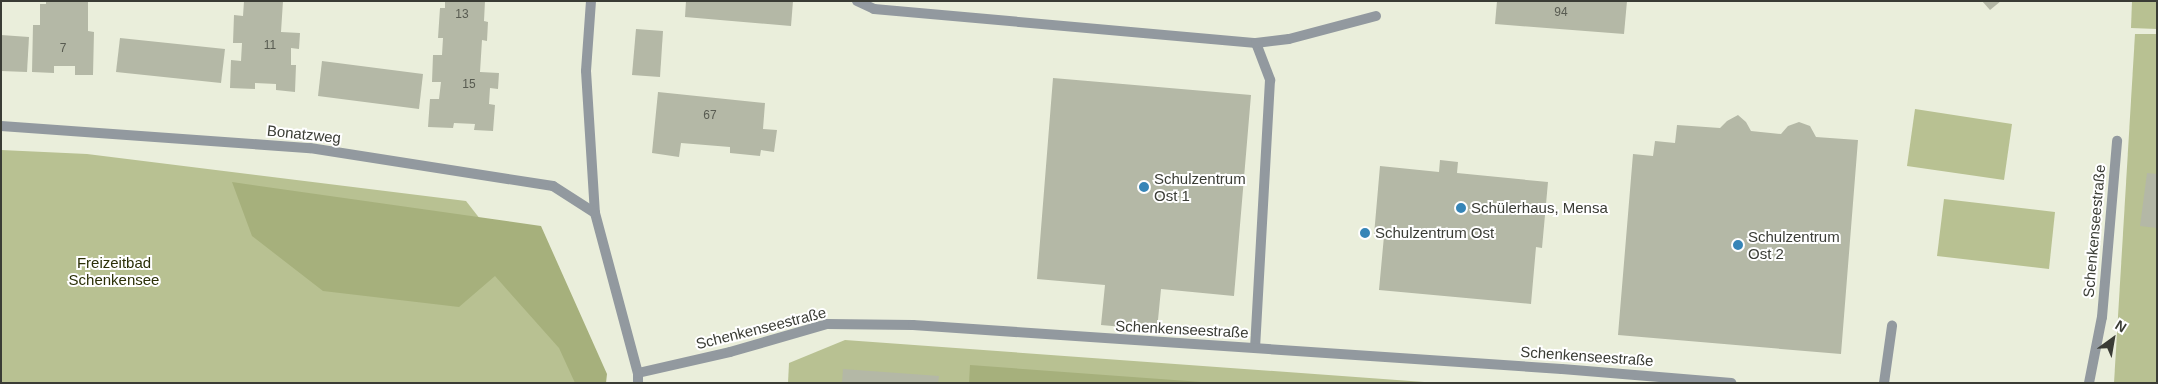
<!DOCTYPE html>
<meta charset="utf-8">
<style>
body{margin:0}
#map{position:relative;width:2158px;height:384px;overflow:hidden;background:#eaeedb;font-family:Arial,sans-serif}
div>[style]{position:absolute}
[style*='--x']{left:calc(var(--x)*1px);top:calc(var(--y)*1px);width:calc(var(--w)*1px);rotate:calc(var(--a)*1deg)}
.green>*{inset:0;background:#b8c192}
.forest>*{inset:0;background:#a6b07c}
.building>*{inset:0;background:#b4b8a6}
.service>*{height:10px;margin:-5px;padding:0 5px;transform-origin:5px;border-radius:5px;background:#92999f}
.minor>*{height:10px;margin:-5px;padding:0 5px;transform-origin:5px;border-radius:5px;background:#92999f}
.dots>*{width:14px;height:14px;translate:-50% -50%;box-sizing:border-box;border:2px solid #fff;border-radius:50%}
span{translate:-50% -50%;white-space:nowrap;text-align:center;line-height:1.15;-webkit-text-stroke:4px #fff;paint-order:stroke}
.number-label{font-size:12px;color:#585b51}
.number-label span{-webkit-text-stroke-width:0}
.street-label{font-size:15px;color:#3a3c35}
.poi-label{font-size:15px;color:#3a3c35}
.left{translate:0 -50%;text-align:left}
.park-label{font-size:15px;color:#2b3007}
.frame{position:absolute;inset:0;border:2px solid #3a3c35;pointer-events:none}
.north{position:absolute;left:2088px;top:314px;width:50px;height:50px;-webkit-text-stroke:4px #fff;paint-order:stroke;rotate:32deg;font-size:14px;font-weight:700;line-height:20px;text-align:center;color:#3a3c35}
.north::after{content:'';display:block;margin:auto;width:18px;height:22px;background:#3a3c35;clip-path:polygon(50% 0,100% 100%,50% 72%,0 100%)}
</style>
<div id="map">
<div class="green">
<div style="clip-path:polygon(2132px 1px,2157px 1px,2157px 29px,2131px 28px)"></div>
<div style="clip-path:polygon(2135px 34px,2157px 34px,2157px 383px,2114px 383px)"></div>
<div style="clip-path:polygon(1915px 109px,2012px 124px,2004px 180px,1907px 166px)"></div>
<div style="clip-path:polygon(1px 150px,87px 154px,466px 201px,570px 334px,578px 383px,1px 383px)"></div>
<div style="clip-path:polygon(1944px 199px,2055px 212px,2049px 269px,1937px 256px)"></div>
<div style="clip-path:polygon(845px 340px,1438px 383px,788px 383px,789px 363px)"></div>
</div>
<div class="forest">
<div style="clip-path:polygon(232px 182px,541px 226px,607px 374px,606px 383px,575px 383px,559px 348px,495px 276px,459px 307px,323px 291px,252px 236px)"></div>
<div style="clip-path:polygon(970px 365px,1215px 383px,969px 383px)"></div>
</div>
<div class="building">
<div style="clip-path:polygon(46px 1px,88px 1px,88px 31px,94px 32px,93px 75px,75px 75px,75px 66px,54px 66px,54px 73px,32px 72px,33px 25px,40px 25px,40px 4px,46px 4px)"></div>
<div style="clip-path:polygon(244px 1px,283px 1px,281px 32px,300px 33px,299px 49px,291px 48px,291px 65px,296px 65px,295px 92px,276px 90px,276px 84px,255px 83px,255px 89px,230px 88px,231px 60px,241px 61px,242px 43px,233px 43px,234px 15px,243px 16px)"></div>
<div style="clip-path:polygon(445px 1px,485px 1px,484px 21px,488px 22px,487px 41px,482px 40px,480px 72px,499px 73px,498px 89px,490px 88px,489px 104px,495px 105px,493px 131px,474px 130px,475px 124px,454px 123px,453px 128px,428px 127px,430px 99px,439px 99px,441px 82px,432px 82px,433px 55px,442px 55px,443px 38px,438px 38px,440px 8px,445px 8px)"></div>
<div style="clip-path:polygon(686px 1px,793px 1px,791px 26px,685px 17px)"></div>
<div style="clip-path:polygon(1497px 1px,1627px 1px,1624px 34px,1495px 24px)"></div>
<div style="clip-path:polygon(1982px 1px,2001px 1px,1990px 10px)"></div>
<div style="clip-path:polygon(636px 29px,663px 31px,660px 77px,632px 75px)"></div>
<div style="clip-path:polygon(1px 35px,29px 37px,27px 72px,1px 71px)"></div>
<div style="clip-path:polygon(120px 38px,225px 49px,221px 83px,116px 72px)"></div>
<div style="clip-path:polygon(322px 61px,423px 74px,419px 109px,318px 96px)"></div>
<div style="clip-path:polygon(1053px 78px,1251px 95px,1234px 296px,1161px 289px,1157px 330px,1101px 325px,1105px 285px,1037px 279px)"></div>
<div style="clip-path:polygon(658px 92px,765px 103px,763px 129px,777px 130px,774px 152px,761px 150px,760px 156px,730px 153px,730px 147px,681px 143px,679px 157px,652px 153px)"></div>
<div style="clip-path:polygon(1738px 115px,1746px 122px,1751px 131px,1781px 134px,1788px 126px,1799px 122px,1810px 126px,1816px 137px,1858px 140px,1841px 354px,1618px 335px,1633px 154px,1653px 156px,1655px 141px,1675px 143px,1677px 125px,1720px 128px,1727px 121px)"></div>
<div style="clip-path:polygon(1440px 160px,1458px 162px,1457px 173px,1548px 182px,1542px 248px,1536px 247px,1531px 304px,1379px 290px,1384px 236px,1374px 235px,1380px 166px,1439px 172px)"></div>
<div style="clip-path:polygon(2147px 173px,2157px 174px,2157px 228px,2140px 226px)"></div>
<div style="clip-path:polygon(843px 369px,939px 376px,938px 383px,842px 383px)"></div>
</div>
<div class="service">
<div style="--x:857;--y:1;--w:19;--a:25"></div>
<div style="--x:874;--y:9;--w:384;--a:5.1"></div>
<div style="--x:1256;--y:43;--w:40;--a:69"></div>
<div style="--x:1270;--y:80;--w:268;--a:93.2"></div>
<div style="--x:1256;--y:43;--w:33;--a:-7"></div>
<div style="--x:1289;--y:39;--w:90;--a:-14.8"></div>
<div style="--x:1884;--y:383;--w:58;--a:-82"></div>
<div style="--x:2089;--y:383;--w:67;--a:-78.9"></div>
<div style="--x:2102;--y:317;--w:177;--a:-85.1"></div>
</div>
<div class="minor">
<div style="--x:591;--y:1;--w:70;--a:94.1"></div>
<div style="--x:586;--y:71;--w:142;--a:86.4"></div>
<div style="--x:595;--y:213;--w:166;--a:75"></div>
<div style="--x:638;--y:373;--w:10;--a:90"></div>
<div style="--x:1;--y:126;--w:310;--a:4.1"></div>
<div style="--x:310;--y:148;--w:246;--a:8.9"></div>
<div style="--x:553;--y:186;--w:50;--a:32.7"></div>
<div style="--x:638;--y:373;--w:94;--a:-12.9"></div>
<div style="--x:730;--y:352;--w:101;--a:-16.1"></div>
<div style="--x:827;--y:324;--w:86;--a:0.7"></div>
<div style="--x:913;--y:325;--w:650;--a:3.88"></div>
<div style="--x:1562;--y:369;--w:170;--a:4.7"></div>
</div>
<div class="dots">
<div style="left:1144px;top:187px;background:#3685b7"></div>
<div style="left:1461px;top:208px;background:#3685b7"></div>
<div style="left:1365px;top:233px;background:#3685b7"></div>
<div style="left:1738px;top:245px;background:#3685b7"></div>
</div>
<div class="number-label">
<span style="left:1561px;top:13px">94</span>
<span style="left:462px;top:15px">13</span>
<span style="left:270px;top:46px">11</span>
<span style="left:63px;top:49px">7</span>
<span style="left:469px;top:85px">15</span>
<span style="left:710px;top:116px">67</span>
</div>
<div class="street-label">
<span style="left:304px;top:134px;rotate:6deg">Bonatzweg</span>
<span style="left:2094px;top:231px;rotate:-85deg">Schenkenseestraße</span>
<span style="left:761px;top:328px;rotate:-14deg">Schenkenseestraße</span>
<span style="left:1182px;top:329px;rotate:3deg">Schenkenseestraße</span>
<span style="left:1587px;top:356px;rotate:4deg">Schenkenseestraße</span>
</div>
<div class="poi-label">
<span class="left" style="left:1154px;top:187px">Schulzentrum<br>Ost 1</span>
<span class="left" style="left:1471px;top:208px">Schülerhaus, Mensa</span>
<span class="left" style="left:1375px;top:233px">Schulzentrum Ost</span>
<span class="left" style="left:1748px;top:245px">Schulzentrum<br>Ost 2</span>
</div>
<div class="park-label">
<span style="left:114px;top:271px">Freizeitbad<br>Schenkensee</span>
</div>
<div class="frame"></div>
<div class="north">N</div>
</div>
